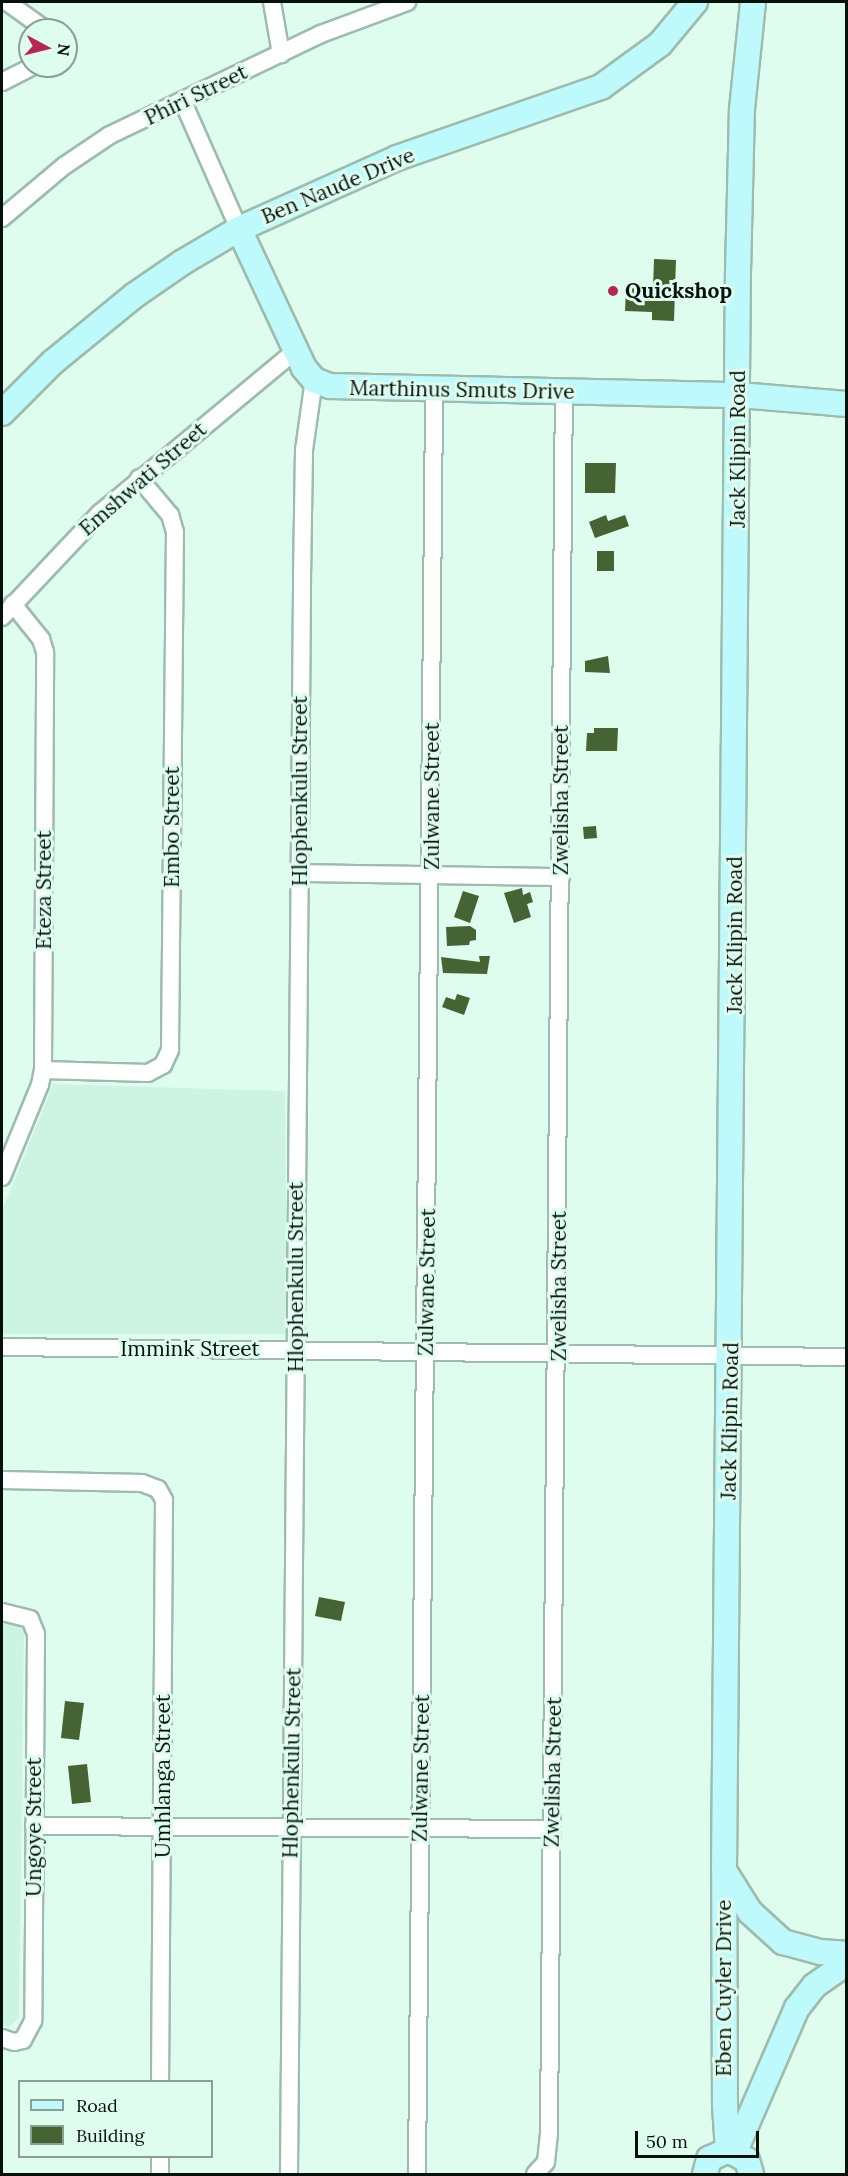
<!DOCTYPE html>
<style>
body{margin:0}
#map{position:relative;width:848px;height:2176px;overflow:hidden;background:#dffdef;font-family:Lora,serif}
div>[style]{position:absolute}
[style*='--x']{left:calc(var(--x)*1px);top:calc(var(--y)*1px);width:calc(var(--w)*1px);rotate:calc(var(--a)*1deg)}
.built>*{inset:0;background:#cdf3e2}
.building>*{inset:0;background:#456333}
.roads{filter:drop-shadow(2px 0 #9ebbae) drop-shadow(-2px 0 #9ebbae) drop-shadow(0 2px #9ebbae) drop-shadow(0 -2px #9ebbae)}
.street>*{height:16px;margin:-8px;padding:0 8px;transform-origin:8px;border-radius:8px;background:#fff}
.secondary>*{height:24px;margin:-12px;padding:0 12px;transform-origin:12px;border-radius:12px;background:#bef9fb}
.dots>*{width:16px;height:16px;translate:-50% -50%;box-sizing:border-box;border:3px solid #dffdef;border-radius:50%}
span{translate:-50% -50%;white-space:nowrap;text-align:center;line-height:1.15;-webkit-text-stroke:6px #dffdef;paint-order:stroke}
.street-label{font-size:21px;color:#07110c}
.poi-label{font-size:21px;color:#07110c;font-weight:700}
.left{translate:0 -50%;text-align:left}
.frame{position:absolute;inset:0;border:3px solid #07110c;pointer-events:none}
.legend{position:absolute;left:18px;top:2080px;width:195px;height:78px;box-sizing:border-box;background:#dffdef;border:2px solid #899f94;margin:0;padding:8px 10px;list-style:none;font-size:18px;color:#07110c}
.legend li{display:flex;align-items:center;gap:12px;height:30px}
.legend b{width:30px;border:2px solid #899f94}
.north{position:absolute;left:18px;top:18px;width:60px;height:60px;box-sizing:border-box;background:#dffdef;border:2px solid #899f94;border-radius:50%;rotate:97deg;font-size:16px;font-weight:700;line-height:24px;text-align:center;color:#07110c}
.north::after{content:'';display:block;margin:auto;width:21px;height:27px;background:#b52656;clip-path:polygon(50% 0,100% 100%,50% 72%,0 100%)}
.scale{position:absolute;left:635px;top:2131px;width:124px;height:27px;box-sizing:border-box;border:3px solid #07110c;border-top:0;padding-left:8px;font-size:18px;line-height:21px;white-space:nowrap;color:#07110c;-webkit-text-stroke:4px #dffdef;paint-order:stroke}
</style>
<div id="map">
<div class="built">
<div style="clip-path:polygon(53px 1084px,285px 1091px,287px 1334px,2px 1334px,2px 1211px)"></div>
<div style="clip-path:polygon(2px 1624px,16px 1625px,24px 1630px,19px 2018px,8px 2027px,2px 2024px)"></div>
</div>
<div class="building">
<div style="clip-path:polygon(654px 259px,676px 260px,674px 321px,652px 320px,652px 312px,625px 311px,626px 288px,653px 289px)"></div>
<div style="clip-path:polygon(585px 463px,616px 463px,615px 493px,585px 493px)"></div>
<div style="clip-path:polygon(606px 515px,608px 521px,625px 515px,629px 526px,595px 538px,589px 522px)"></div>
<div style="clip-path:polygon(597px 551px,614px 551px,614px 571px,597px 571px)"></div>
<div style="clip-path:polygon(608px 656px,610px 673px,585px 672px,585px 661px)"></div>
<div style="clip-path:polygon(594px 728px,618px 728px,617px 751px,586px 751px,587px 733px,594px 733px)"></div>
<div style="clip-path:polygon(596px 826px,597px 838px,584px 839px,583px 827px)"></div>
<div style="clip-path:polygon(522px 888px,523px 895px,530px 892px,533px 902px,527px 904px,531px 917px,514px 923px,504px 893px)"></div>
<div style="clip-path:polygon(463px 891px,479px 896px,470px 923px,454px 917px)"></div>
<div style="clip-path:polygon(470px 926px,476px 930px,476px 940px,470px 941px,469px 945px,447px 946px,446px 927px)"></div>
<div style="clip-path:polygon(479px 956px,490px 956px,487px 974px,443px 973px,441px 957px,480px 962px)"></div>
<div style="clip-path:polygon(457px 994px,470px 998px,464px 1015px,442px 1007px,446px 997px,455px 1000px)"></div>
<div style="clip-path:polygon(319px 1597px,345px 1602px,341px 1621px,315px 1616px)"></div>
<div style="clip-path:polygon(65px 1701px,84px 1703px,79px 1740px,61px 1738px)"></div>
<div style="clip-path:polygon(87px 1764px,91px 1802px,72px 1804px,68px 1766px)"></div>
</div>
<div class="roads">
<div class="street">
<div style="--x:7;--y:2;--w:48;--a:35.7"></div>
<div style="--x:272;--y:2;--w:53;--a:80.2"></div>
<div style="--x:2;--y:82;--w:35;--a:-27"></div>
<div style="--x:183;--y:102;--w:139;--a:66.2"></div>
<div style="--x:2;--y:218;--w:81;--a:-40"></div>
<div style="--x:64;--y:166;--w:55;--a:-34"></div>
<div style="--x:110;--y:135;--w:234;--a:-25.6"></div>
<div style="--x:321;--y:34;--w:92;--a:-20.4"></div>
<div style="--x:2;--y:617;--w:143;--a:-46.7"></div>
<div style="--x:100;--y:513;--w:254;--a:-39.7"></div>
<div style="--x:299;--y:873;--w:262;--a:0.9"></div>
<div style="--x:43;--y:1070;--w:105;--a:1.6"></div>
<div style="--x:148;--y:1073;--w:17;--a:-28"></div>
<div style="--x:163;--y:1065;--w:17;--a:-65"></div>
<div style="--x:170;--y:1050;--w:518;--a:-89.45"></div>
<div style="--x:175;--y:532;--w:18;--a:-106"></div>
<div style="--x:170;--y:515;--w:48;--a:-130"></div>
<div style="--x:2;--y:1177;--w:100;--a:-67.6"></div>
<div style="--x:40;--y:1085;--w:15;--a:-79"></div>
<div style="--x:43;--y:1070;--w:418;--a:-89.7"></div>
<div style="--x:45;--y:652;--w:14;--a:-107"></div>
<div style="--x:41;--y:639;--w:45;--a:-128.7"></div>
<div style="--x:2;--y:1347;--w:844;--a:0.68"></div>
<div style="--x:2;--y:1480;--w:140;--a:1.2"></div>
<div style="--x:142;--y:1483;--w:17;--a:21"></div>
<div style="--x:158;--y:1489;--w:13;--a:61"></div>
<div style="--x:164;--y:1500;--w:582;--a:90.39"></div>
<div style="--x:2;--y:1612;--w:29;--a:14"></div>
<div style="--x:30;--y:1619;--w:16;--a:68"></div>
<div style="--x:36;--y:1634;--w:387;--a:90.4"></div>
<div style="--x:33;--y:2021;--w:21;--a:118"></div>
<div style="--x:23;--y:2040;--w:9;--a:167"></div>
<div style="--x:14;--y:2042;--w:13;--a:-162"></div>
<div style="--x:34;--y:1826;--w:518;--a:0.33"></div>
<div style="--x:160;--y:2174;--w:18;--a:-90"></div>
<div style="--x:289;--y:2174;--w:1596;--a:-89.53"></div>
<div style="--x:302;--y:578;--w:128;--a:-89.1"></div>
<div style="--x:304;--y:450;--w:71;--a:-81.9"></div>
<div style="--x:417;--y:2174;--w:1785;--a:-89.45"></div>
<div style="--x:535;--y:2174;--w:16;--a:-47"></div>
<div style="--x:546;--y:2162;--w:30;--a:-84"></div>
<div style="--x:549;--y:2132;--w:1740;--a:-89.51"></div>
</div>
<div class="secondary">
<div style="--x:239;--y:229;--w:153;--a:64.9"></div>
<div style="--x:304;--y:368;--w:16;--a:50"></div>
<div style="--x:314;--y:380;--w:17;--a:21"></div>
<div style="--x:330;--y:386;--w:409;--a:1.3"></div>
<div style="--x:739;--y:395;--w:107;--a:4.8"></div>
<div style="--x:2;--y:413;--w:72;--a:-45"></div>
<div style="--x:53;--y:362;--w:106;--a:-39.3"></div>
<div style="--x:135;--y:295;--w:58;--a:-34.5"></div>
<div style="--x:183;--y:262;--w:65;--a:-30.5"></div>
<div style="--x:239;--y:229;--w:173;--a:-24.2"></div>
<div style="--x:397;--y:158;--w:216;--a:-19.2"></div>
<div style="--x:601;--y:87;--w:73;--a:-36.1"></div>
<div style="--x:660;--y:44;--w:55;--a:-50.2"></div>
<div style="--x:725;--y:1872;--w:47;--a:58"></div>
<div style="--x:750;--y:1912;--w:45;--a:42.3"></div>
<div style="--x:783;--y:1942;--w:38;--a:15"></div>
<div style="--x:820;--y:1952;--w:26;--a:4"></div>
<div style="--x:728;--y:2150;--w:44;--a:-93.9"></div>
<div style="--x:725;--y:2106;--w:236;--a:-90.2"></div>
<div style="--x:724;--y:1870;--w:1598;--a:-89.5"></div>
<div style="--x:738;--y:272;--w:163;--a:-88.6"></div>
<div style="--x:742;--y:109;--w:108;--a:-84.1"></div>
<div style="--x:735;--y:2151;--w:156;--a:-66.6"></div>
<div style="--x:797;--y:2008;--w:28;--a:-52"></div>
<div style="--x:814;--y:1986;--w:39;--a:-35"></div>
<div style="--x:705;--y:2174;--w:16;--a:-75"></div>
<div style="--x:709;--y:2159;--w:21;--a:-25"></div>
<div style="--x:728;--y:2150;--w:21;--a:28"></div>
<div style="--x:747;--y:2160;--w:15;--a:74"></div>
</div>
</div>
<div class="dots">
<div style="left:613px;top:291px;background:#b52656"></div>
</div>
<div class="street-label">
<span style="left:196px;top:95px;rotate:-26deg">Phiri Street</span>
<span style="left:338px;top:186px;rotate:-23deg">Ben Naude Drive</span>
<span style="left:462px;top:390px;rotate:1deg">Marthinus Smuts Drive</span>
<span style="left:738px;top:449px;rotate:-90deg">Jack Klipin Road</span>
<span style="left:143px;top:479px;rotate:-41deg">Emshwati Street</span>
<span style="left:300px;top:791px;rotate:-90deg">Hlophenkulu Street</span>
<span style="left:432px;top:796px;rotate:-90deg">Zulwane Street</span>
<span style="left:561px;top:800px;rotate:-90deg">Zwelisha Street</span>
<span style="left:172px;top:827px;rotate:-90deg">Embo Street</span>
<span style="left:44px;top:890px;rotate:-90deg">Eteza Street</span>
<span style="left:735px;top:935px;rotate:-90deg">Jack Klipin Road</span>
<span style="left:296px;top:1277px;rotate:-90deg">Hlophenkulu Street</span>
<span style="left:427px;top:1282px;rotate:-89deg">Zulwane Street</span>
<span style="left:559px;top:1286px;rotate:-90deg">Zwelisha Street</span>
<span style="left:190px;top:1349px">Immink Street</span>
<span style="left:730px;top:1421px;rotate:-89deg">Jack Klipin Road</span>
<span style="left:292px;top:1763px;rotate:-89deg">Hlophenkulu Street</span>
<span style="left:421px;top:1768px;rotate:-89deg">Zulwane Street</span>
<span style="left:553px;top:1772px;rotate:-89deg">Zwelisha Street</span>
<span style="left:163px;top:1776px;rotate:-90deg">Umhlanga Street</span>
<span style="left:34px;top:1827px;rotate:-90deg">Ungoye Street</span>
<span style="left:724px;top:1988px;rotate:-90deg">Eben Cuyler Drive</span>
</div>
<div class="poi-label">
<span class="left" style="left:625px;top:291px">Quickshop</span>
</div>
<div class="frame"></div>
<ul class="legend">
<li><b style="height:8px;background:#bef9fb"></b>Road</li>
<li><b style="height:16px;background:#456333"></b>Building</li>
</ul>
<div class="north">N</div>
<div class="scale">50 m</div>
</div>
